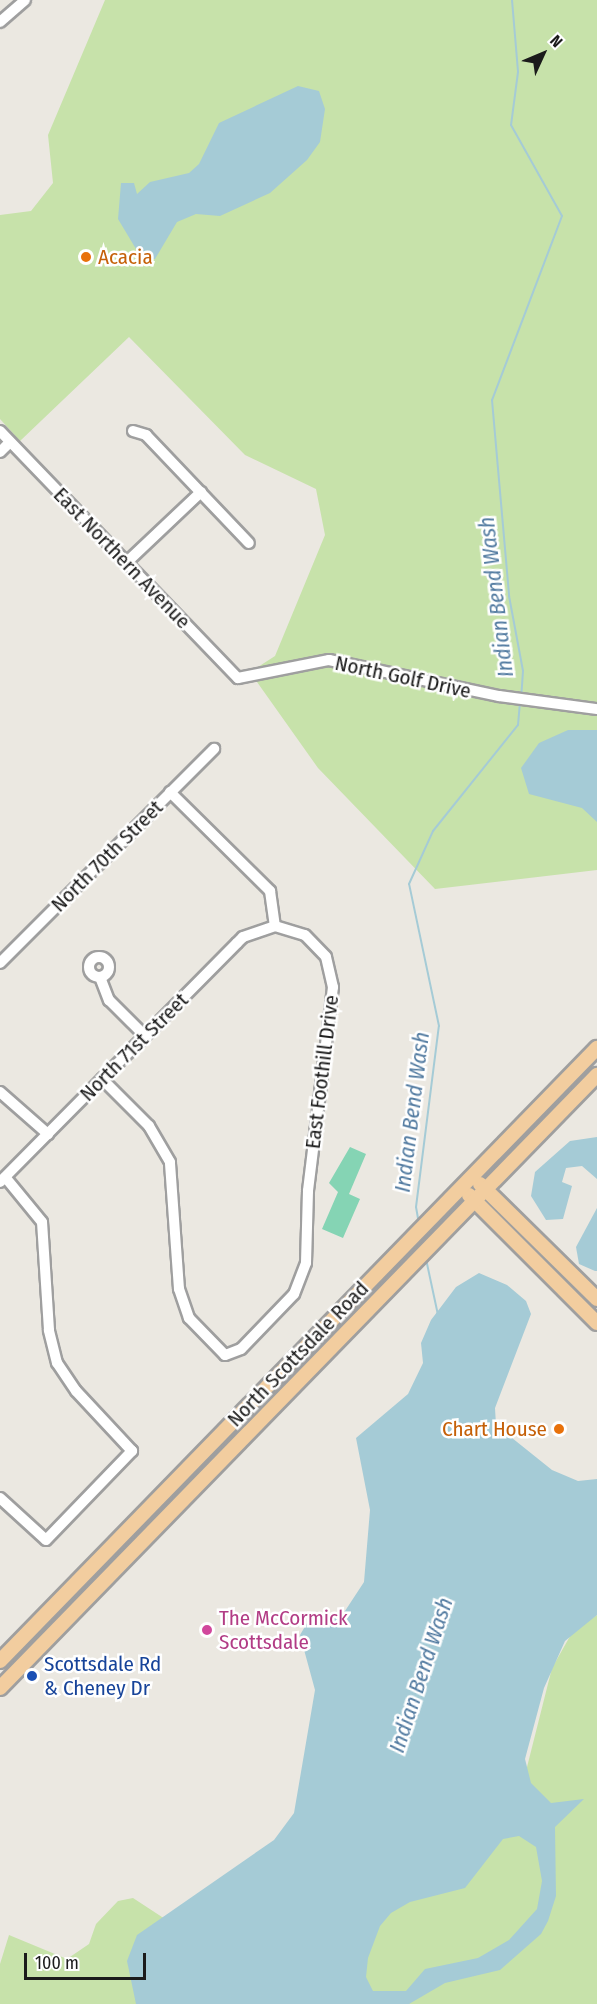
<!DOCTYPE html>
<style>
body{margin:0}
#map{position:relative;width:597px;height:2004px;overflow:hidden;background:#ebe8e1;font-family:"Fira Sans Condensed",sans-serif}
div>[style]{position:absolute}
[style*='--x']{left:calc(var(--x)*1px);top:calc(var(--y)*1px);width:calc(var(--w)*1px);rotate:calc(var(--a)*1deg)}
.grass>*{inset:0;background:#c7e2aa}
.pitch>*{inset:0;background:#85d4b4}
.water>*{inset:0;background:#a5cbd6}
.stream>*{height:2px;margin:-1px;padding:0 1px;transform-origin:1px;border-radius:1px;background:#a5cbd6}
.roads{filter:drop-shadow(2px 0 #9f9f9f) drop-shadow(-2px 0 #9f9f9f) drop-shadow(0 2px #9f9f9f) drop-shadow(0 -2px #9f9f9f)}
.minor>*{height:10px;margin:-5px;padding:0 5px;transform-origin:5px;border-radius:5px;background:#fff}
.minor>.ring{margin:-5px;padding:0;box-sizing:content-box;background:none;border:10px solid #fff;border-radius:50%}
.major>*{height:14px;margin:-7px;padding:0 7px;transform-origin:7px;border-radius:7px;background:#f2cd9f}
.dots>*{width:16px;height:16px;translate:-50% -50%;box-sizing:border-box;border:3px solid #fff;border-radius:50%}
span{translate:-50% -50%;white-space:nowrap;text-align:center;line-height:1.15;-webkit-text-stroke:5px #fff;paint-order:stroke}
.food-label{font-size:21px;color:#c56008}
.left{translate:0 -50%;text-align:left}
.right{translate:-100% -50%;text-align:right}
.street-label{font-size:21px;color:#1b1b1b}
.hotel-label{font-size:21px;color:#b23c85}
.transit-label{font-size:21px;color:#164399}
.water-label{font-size:22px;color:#517aa0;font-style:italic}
.north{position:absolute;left:513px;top:24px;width:60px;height:60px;-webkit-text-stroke:4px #fff;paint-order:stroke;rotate:46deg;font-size:16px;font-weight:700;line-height:24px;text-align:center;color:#1b1b1b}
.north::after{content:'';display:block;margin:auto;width:21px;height:27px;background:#1b1b1b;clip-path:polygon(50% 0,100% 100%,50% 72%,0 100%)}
.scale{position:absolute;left:24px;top:1953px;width:122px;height:27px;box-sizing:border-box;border:3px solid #1b1b1b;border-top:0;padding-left:8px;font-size:18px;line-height:21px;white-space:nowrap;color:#1b1b1b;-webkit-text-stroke:4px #fff;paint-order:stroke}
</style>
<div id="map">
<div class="grass">
<div style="clip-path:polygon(105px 0,597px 0,597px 870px,435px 889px,318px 768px,250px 672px,275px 656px,325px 535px,316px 489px,245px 455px,129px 337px,20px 441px,0 419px,0 215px,31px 211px,53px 183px,48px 135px)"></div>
<div style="clip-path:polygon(597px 1615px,597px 2004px,0 2004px,0 1964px,9px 1935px,67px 1959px,89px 1944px,96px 1924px,118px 1901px,133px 1898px,249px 1974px,526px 1771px,552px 1668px,573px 1631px)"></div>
</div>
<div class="pitch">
<div style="clip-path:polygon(350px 1147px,366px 1154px,349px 1194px,360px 1199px,343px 1238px,322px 1229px,338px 1192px,329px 1183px)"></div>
</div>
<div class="water">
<div style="clip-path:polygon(298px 86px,319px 91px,325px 109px,320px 142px,307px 160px,270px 193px,220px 216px,196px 214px,177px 222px,155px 259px,142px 259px,118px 219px,121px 183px,134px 183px,137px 194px,150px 182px,189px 173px,199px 164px,219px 123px)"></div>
<div style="clip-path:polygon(597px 730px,597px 822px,582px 808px,529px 794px,521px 768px,539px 743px,568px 730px)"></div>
<div style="clip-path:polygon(597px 1137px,597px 1179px,582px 1166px,566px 1168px,562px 1182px,572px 1186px,563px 1219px,546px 1220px,531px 1196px,535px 1172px,570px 1141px)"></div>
<div style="clip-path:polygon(597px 1208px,597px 1271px,595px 1271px,579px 1264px,576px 1247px)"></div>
<div style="clip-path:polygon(evenodd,479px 1273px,507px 1285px,526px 1301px,531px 1314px,495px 1408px,496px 1425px,552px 1470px,578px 1481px,597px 1479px,597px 1615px,565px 1641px,544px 1688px,525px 1759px,531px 1783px,551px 1803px,584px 1799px,555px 1827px,556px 1896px,548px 1921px,541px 1934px,500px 1970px,445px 1983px,409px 2004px,136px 2004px,127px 1961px,137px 1935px,274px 1840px,294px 1813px,315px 1690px,300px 1635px,310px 1618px,345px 1611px,364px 1582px,370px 1510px,356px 1438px,408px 1394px,423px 1363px,421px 1343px,431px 1320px,456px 1287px,479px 1273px,519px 1836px,536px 1847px,542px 1881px,537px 1909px,509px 1940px,478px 1958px,425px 1969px,406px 1991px,373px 1991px,366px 1977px,368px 1958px,380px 1926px,391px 1913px,410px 1902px,465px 1888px,503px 1839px,519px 1836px)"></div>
</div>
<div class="stream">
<div style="--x:512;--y:0;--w:72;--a:85.2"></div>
<div style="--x:518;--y:72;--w:53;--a:97.5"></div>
<div style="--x:511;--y:125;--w:104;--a:60.7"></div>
<div style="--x:562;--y:216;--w:197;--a:110.8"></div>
<div style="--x:492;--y:400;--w:197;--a:85"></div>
<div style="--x:509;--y:596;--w:76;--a:79.4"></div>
<div style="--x:523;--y:671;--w:26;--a:94"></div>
<div style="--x:419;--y:1224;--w:17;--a:-100"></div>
<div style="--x:416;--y:1207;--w:182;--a:-82.8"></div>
<div style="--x:439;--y:1026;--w:145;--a:-101.9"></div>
<div style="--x:409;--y:884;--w:58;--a:-65.6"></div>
<div style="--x:433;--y:831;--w:136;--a:-51.3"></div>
<div style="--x:518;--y:725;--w:23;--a:-85"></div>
<div style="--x:426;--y:1259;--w:57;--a:77.9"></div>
</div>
<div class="roads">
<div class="minor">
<div style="--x:0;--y:22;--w:33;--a:-41"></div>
<div style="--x:0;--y:431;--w:343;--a:46.1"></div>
<div style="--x:238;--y:678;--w:93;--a:-11.2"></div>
<div style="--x:329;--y:660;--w:174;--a:12"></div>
<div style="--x:499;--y:696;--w:99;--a:7.6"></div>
<div style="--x:133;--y:431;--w:14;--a:17"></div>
<div style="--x:146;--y:435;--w:149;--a:46.4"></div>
<div style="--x:0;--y:452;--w:14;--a:-45"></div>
<div style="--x:127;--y:562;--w:102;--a:-43.4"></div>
<div style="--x:170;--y:792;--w:141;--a:44.7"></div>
<div style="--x:270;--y:891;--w:35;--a:82"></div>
<div class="ring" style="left:89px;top:957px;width:10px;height:10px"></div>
<div style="--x:0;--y:963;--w:303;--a:-45"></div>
<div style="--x:100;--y:977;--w:25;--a:69"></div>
<div style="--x:109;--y:1000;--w:51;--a:45"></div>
<div style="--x:0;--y:1092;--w:64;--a:41.2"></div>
<div style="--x:0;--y:1182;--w:145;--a:-45.3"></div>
<div style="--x:102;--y:1079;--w:61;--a:-45"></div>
<div style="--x:145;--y:1036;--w:131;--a:-45.3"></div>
<div style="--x:237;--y:943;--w:8;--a:-45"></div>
<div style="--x:243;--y:937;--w:34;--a:-19"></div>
<div style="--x:275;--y:926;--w:31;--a:17"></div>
<div style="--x:305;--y:935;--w:30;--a:46"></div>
<div style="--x:326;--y:957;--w:31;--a:77"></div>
<div style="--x:333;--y:987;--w:206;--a:97"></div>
<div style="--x:308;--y:1191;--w:72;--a:91.6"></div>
<div style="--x:306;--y:1263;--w:33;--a:111"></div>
<div style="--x:294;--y:1294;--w:76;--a:133.9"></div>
<div style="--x:241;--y:1349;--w:17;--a:159"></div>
<div style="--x:225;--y:1355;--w:52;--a:-134.2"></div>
<div style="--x:189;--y:1318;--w:31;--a:-109"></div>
<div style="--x:179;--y:1289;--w:127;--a:-94.1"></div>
<div style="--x:170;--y:1162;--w:42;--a:-120.3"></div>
<div style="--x:149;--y:1126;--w:66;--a:-135"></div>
<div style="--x:0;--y:1498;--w:62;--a:42.4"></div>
<div style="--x:46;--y:1540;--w:124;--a:-46"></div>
<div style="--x:132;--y:1451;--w:82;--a:-133"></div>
<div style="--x:76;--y:1391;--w:34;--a:-124"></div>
<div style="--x:57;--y:1363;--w:34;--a:-104"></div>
<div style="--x:49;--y:1330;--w:108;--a:-93.7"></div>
<div style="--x:42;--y:1222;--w:58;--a:-129.4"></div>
</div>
<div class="major">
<div style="--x:480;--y:1184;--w:164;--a:44.5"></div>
<div style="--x:469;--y:1195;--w:181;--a:45"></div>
<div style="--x:0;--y:1661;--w:856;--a:-45.76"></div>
<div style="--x:0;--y:1688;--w:856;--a:-45.76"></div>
</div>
</div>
<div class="dots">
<div style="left:86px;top:257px;background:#e8710a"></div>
<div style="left:559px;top:1429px;background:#e8710a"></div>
<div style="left:207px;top:1630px;background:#d1479c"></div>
<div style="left:32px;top:1676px;background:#1a4fb4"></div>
</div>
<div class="food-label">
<span class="left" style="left:98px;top:257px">Acacia</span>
<span class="right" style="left:547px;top:1429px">Chart House</span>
</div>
<div class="street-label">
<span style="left:122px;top:558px;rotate:46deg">East Northern Avenue</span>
<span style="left:403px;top:677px;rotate:12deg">North Golf Drive</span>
<span style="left:107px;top:856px;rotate:-45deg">North 70th Street</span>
<span style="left:134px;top:1047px;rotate:-45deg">North 71st Street</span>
<span style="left:322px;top:1072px;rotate:-83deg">East Foothill Drive</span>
<span style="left:298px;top:1354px;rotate:-46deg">North Scottsdale Road</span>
</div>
<div class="hotel-label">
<span class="left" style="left:219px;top:1630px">The McCormick<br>Scottsdale</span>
</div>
<div class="transit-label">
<span class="left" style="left:44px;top:1676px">Scottsdale Rd<br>&amp; Cheney Dr</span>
</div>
<div class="water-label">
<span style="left:496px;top:597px;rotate:-97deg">Indian Bend Wash</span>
<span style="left:412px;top:1112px;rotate:-83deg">Indian Bend Wash</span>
<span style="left:421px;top:1675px;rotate:-72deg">Indian Bend Wash</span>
</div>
<div class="north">N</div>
<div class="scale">100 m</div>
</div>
